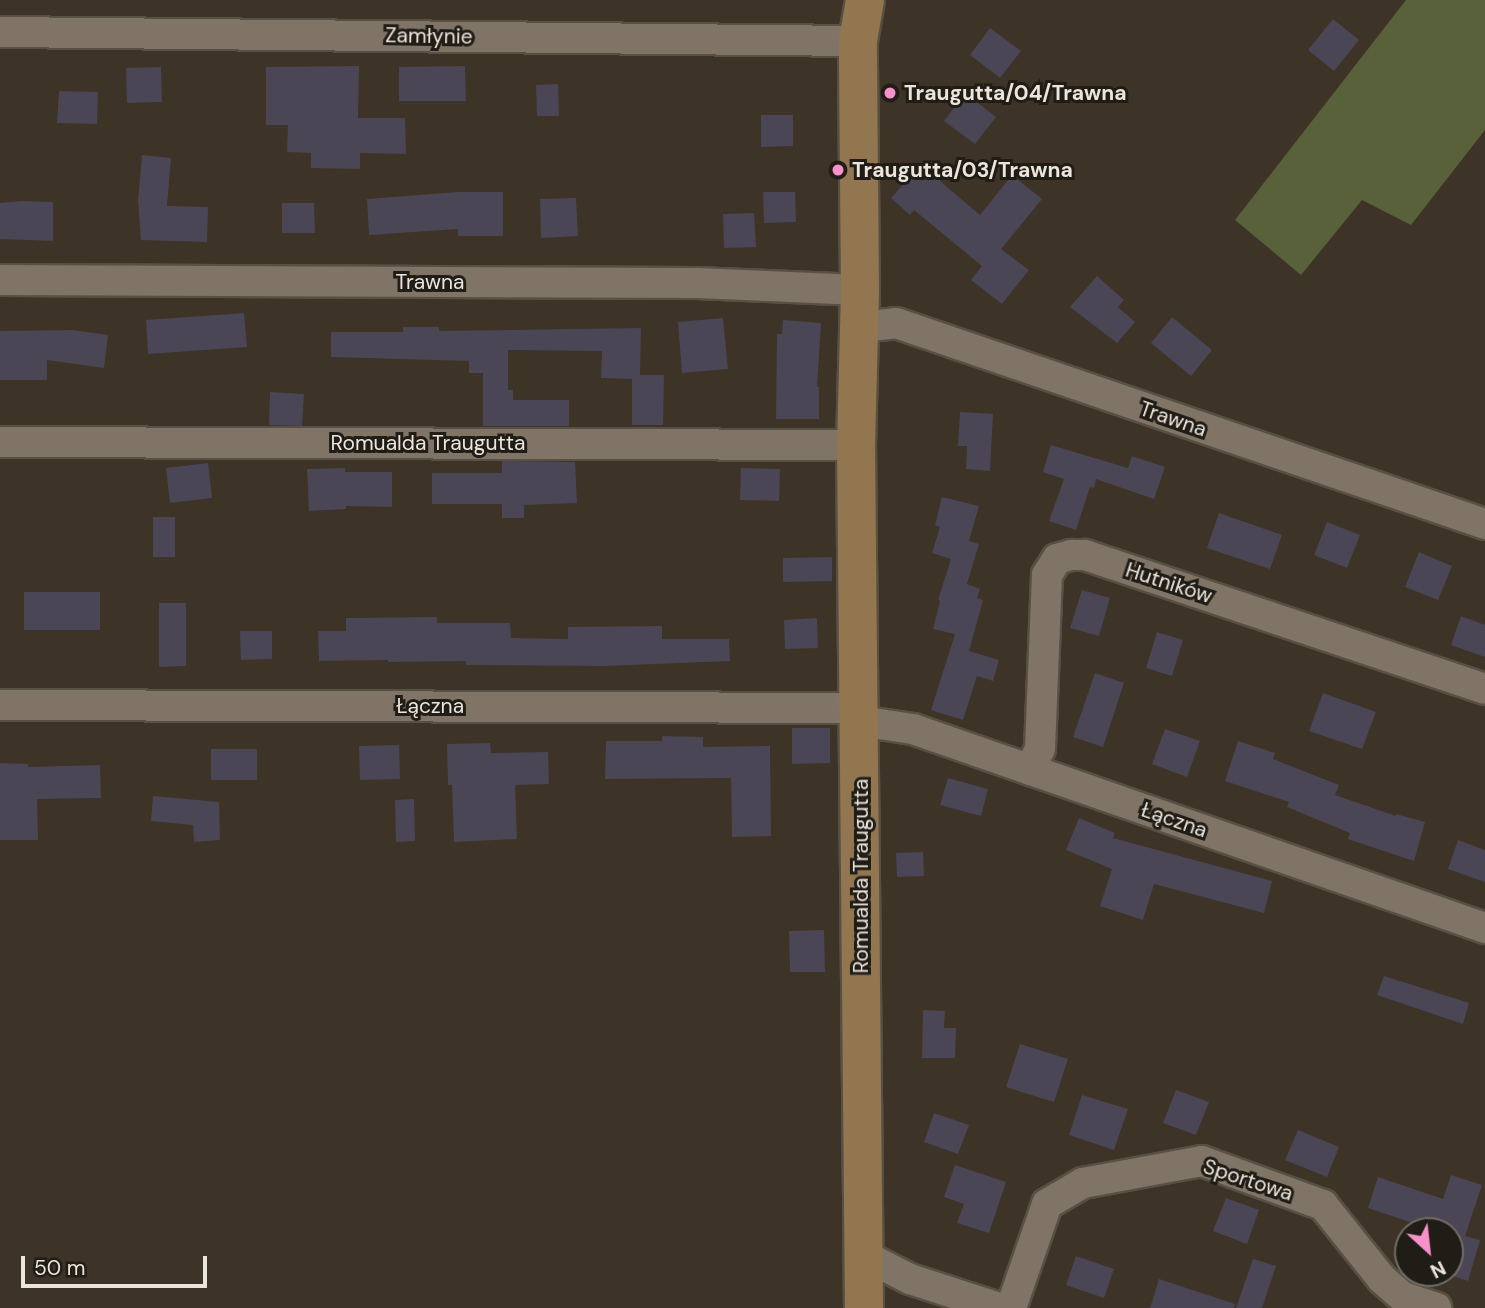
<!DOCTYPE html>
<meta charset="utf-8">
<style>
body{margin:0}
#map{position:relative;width:1485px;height:1308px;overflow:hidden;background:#3d3326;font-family:"DM Sans",sans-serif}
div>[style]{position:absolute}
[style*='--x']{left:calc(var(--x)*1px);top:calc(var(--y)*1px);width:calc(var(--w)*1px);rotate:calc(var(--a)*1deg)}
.green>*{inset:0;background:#59613a}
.building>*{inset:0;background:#4a4655}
.roads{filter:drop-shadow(2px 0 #585044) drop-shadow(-2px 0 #585044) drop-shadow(0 2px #585044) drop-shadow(0 -2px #585044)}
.street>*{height:30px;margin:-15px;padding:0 15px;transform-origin:15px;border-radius:15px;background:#7f7465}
.secondary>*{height:38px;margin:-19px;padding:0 19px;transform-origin:19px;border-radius:19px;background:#92764f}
.dots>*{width:19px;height:19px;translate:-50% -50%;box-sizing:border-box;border:4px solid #201c16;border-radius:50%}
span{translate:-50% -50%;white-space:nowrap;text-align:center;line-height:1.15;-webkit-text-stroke:6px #201c16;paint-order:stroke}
.street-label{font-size:21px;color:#ebe5dc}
.poi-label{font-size:21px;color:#ebe5dc;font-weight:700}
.left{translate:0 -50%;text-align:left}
.north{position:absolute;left:1394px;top:1217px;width:70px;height:70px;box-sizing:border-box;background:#201c16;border:2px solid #716c65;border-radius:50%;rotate:153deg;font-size:19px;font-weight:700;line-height:28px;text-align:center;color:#ebe5dc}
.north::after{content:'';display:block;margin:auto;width:24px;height:32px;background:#f890cc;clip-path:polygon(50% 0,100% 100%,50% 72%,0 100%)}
.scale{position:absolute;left:21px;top:1256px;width:186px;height:32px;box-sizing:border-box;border:4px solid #ebe5dc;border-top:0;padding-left:9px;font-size:21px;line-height:24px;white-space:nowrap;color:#ebe5dc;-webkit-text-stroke:5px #201c16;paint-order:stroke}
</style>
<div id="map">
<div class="green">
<div style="clip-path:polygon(1406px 0,1485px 0,1485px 130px,1411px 225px,1362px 200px,1301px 275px,1235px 220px)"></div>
</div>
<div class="building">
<div style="clip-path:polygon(1333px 19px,1359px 40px,1334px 71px,1308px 50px)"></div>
<div style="clip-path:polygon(990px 28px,1021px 51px,1000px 78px,970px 55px)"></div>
<div style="clip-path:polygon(359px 66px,358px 118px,405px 118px,406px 154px,360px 153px,360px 169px,311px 168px,311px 153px,287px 152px,288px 125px,266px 125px,266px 67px)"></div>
<div style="clip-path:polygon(465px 66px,466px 101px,399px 101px,399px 67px)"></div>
<div style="clip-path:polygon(161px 67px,162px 102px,127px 103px,126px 68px)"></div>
<div style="clip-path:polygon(558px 84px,559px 116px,537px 116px,536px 85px)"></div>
<div style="clip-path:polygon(59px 91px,98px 92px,97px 124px,57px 123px)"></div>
<div style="clip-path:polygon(965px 93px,996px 117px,975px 144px,944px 121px)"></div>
<div style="clip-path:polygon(761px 115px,793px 115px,793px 146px,761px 147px)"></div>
<div style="clip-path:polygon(142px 155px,171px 158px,167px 206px,208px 207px,207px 242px,141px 240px,138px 200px)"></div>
<div style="clip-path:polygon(924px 161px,943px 177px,940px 181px,980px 215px,1012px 175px,1042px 199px,1001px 249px,1029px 270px,1002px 304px,971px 280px,982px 266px,914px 210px,910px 215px,891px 198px)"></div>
<div style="clip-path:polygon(458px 192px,503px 192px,503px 236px,458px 236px,458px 229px,369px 235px,367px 199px)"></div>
<div style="clip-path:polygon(763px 192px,795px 192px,796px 222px,764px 223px)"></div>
<div style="clip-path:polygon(576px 198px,578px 236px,541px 238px,540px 199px)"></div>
<div style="clip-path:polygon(21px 201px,53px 202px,53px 241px,0 239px,0 203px)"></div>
<div style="clip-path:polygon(282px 203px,314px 203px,315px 233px,282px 233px)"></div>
<div style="clip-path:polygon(754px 213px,756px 247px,724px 248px,723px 214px)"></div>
<div style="clip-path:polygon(1097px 276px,1124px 300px,1118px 307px,1135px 322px,1117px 343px,1070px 307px)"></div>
<div style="clip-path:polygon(244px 313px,247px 347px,148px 354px,146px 320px)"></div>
<div style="clip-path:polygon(1172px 317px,1212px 350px,1191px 376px,1151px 343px)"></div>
<div style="clip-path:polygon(723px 318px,728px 369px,682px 373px,678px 322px)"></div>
<div style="clip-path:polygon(783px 320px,821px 323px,817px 387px,819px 387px,819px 419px,776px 419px,777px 334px,782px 334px)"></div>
<div style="clip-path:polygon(403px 327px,439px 327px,439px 331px,641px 328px,640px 375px,664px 375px,663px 425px,632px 425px,632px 379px,601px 378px,602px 351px,508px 350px,508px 390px,513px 390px,513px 400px,569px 400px,569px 426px,483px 426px,483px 373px,469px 373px,469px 361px,331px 357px,331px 332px,403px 332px)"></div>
<div style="clip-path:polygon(72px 330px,108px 335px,104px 368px,47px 360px,47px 380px,0 380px,0 331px)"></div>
<div style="clip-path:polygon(270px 392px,304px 394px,302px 426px,269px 425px)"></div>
<div style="clip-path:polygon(960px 412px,993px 414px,990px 471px,966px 469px,967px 446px,958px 446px)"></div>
<div style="clip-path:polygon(1051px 445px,1128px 468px,1132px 456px,1165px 467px,1154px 499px,1096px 479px,1094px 488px,1090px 487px,1076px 530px,1049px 521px,1064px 479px,1043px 472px)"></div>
<div style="clip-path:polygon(502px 461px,575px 462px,577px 503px,524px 505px,524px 518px,502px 518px,502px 504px,432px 504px,432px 473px,502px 473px)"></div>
<div style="clip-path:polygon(208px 463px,212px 498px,170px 503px,166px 468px)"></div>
<div style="clip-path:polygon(345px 468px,345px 472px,392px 472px,392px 507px,346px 506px,346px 509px,309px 511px,307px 469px)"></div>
<div style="clip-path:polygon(741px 468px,780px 469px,779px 501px,740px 500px)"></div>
<div style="clip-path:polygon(942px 497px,979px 506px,969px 541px,979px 544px,967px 584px,980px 589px,977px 598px,983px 600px,969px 651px,999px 660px,993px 681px,977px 676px,963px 720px,931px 710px,955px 634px,933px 629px,940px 601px,938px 600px,951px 559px,932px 553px,940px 527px,935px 525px)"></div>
<div style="clip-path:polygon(1219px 513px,1282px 535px,1270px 569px,1207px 548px)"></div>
<div style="clip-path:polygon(153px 517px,175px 517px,175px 557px,153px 557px)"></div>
<div style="clip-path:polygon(1327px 522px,1360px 535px,1347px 568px,1314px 555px)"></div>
<div style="clip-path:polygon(1419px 552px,1452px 566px,1438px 600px,1405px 587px)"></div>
<div style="clip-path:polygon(832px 557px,832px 581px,783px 582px,783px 558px)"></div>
<div style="clip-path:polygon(1082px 590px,1110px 598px,1099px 636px,1070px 628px)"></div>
<div style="clip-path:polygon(24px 592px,100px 592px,100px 630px,24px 630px)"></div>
<div style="clip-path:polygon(159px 603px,186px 603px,186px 666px,159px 667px)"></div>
<div style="clip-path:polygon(1461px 616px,1485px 625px,1485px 657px,1451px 645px)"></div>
<div style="clip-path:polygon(437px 617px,437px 623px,510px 623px,511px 638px,568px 639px,568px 627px,662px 626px,662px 639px,729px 639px,730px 661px,606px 666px,466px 665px,466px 661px,388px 662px,388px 660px,319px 661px,318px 631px,346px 631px,346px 618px)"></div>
<div style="clip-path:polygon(817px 618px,818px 648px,785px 649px,784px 620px)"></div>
<div style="clip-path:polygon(240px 631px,272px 631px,272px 659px,241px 660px)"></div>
<div style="clip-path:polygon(1157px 632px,1183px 640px,1172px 676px,1146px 668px)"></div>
<div style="clip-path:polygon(1095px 673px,1124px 683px,1103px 747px,1073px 737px)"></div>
<div style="clip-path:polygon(1323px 693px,1376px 712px,1362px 749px,1309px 731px)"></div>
<div style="clip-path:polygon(792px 728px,830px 728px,830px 763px,792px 764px)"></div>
<div style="clip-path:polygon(1165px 729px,1200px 741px,1187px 777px,1152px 764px)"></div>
<div style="clip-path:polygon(662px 736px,703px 737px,703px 747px,770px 746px,771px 836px,732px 837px,731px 778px,605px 779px,606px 741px,662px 741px)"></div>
<div style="clip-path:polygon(1238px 741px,1275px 753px,1273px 759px,1339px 785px,1335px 795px,1396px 816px,1396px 814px,1425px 822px,1414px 861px,1348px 839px,1350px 833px,1287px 807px,1289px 802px,1225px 781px)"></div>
<div style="clip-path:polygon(490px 743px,491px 753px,548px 752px,549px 784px,515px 785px,517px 839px,454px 842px,452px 785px,448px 785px,447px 744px)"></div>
<div style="clip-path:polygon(399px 745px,400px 779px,360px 780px,359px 746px)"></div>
<div style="clip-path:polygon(211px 749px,257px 749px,257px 780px,211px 780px)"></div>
<div style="clip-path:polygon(0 763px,28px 764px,28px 767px,100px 765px,101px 798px,37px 799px,38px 840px,0 840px)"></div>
<div style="clip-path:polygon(948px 778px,988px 789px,981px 816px,940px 805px)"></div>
<div style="clip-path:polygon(153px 796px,219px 802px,220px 840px,194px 842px,193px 825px,151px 821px)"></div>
<div style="clip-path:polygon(414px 799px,415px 841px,396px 842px,395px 800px)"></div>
<div style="clip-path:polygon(1079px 818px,1115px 833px,1113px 838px,1272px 881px,1264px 913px,1154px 884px,1143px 920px,1100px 906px,1112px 869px,1066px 850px)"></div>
<div style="clip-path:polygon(1458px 840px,1485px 850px,1485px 882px,1448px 869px)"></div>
<div style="clip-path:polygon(923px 852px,924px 876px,897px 877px,896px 853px)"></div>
<div style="clip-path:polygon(824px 930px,825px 972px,790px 972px,789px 931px)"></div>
<div style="clip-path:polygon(1384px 976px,1469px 1003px,1463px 1024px,1377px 995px)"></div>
<div style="clip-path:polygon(923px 1010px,945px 1011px,944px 1028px,956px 1028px,955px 1058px,922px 1058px)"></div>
<div style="clip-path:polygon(1020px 1044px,1068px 1059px,1054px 1102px,1006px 1087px)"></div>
<div style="clip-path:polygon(1176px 1090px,1209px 1102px,1196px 1135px,1163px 1123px)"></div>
<div style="clip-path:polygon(1082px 1095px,1128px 1109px,1114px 1150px,1069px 1135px)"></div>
<div style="clip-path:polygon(934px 1113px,969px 1125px,958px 1154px,924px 1142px)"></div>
<div style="clip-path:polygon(1298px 1130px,1339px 1147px,1327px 1177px,1285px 1160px)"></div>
<div style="clip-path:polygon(955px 1165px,1006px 1182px,989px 1233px,957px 1223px,964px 1204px,944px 1197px)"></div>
<div style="clip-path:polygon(1451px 1175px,1482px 1185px,1465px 1236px,1480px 1240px,1468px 1281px,1450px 1275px,1450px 1231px,1437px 1231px,1368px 1208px,1378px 1177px,1443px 1199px)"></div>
<div style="clip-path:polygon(1226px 1198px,1259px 1210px,1247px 1244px,1213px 1231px)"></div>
<div style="clip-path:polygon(1076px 1256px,1114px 1269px,1104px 1298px,1066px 1285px)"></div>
<div style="clip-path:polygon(1253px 1259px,1276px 1266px,1262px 1308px,1236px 1308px)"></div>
<div style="clip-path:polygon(1159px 1279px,1235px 1304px,1234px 1308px,1150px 1308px)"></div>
</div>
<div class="roads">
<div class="street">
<div style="--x:0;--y:32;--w:858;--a:0.6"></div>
<div style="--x:0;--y:280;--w:697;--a:0.25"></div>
<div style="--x:697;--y:283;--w:163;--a:2.5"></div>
<div style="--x:860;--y:327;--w:36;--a:-6"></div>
<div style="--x:896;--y:323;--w:622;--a:18.84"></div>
<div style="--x:0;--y:442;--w:856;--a:0.2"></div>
<div style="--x:0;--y:705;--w:860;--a:0.2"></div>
<div style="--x:860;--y:721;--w:54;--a:8.6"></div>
<div style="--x:913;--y:729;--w:606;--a:19.18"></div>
<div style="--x:1030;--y:770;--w:23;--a:-65"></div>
<div style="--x:1040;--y:749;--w:174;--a:-87.7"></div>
<div style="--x:1047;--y:575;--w:19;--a:-58"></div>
<div style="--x:1057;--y:559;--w:15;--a:-16"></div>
<div style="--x:1071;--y:555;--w:14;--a:0"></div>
<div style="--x:1085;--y:555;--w:422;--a:18.5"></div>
<div style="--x:863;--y:1255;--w:53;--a:27.1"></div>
<div style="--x:910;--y:1279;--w:94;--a:18"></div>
<div style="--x:1011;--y:1308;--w:110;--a:-70.9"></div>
<div style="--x:1047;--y:1204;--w:42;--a:-30.3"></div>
<div style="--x:1083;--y:1183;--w:121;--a:-10.5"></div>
<div style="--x:1202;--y:1161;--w:129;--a:20"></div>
<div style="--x:1323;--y:1205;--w:95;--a:51.4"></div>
<div style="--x:1382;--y:1279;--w:28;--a:41"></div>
<div style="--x:1403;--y:1297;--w:35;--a:18"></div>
</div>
<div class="secondary">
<div style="--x:864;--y:1308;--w:863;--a:-90.53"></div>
<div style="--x:856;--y:445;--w:155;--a:-88.5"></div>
<div style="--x:860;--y:290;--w:249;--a:-90.5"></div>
<div style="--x:858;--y:41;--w:42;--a:-80.3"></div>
</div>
</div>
<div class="dots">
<div style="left:890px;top:93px;background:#f890cc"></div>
<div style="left:838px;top:170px;background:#f890cc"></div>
</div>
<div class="street-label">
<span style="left:429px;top:36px;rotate:1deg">Zamłynie</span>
<span style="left:430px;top:282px">Trawna</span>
<span style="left:1173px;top:419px;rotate:19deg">Trawna</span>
<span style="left:428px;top:443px">Romualda Traugutta</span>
<span style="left:1169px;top:583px;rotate:18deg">Hutników</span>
<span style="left:430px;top:706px">Łączna</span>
<span style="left:1174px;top:820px;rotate:19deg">Łączna</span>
<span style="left:861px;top:876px;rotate:-90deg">Romualda Traugutta</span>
<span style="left:1248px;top:1180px;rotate:18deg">Sportowa</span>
</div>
<div class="poi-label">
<span class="left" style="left:904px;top:93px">Traugutta/04/Trawna</span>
<span class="left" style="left:852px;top:170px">Traugutta/03/Trawna</span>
</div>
<div class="north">N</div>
<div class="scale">50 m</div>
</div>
